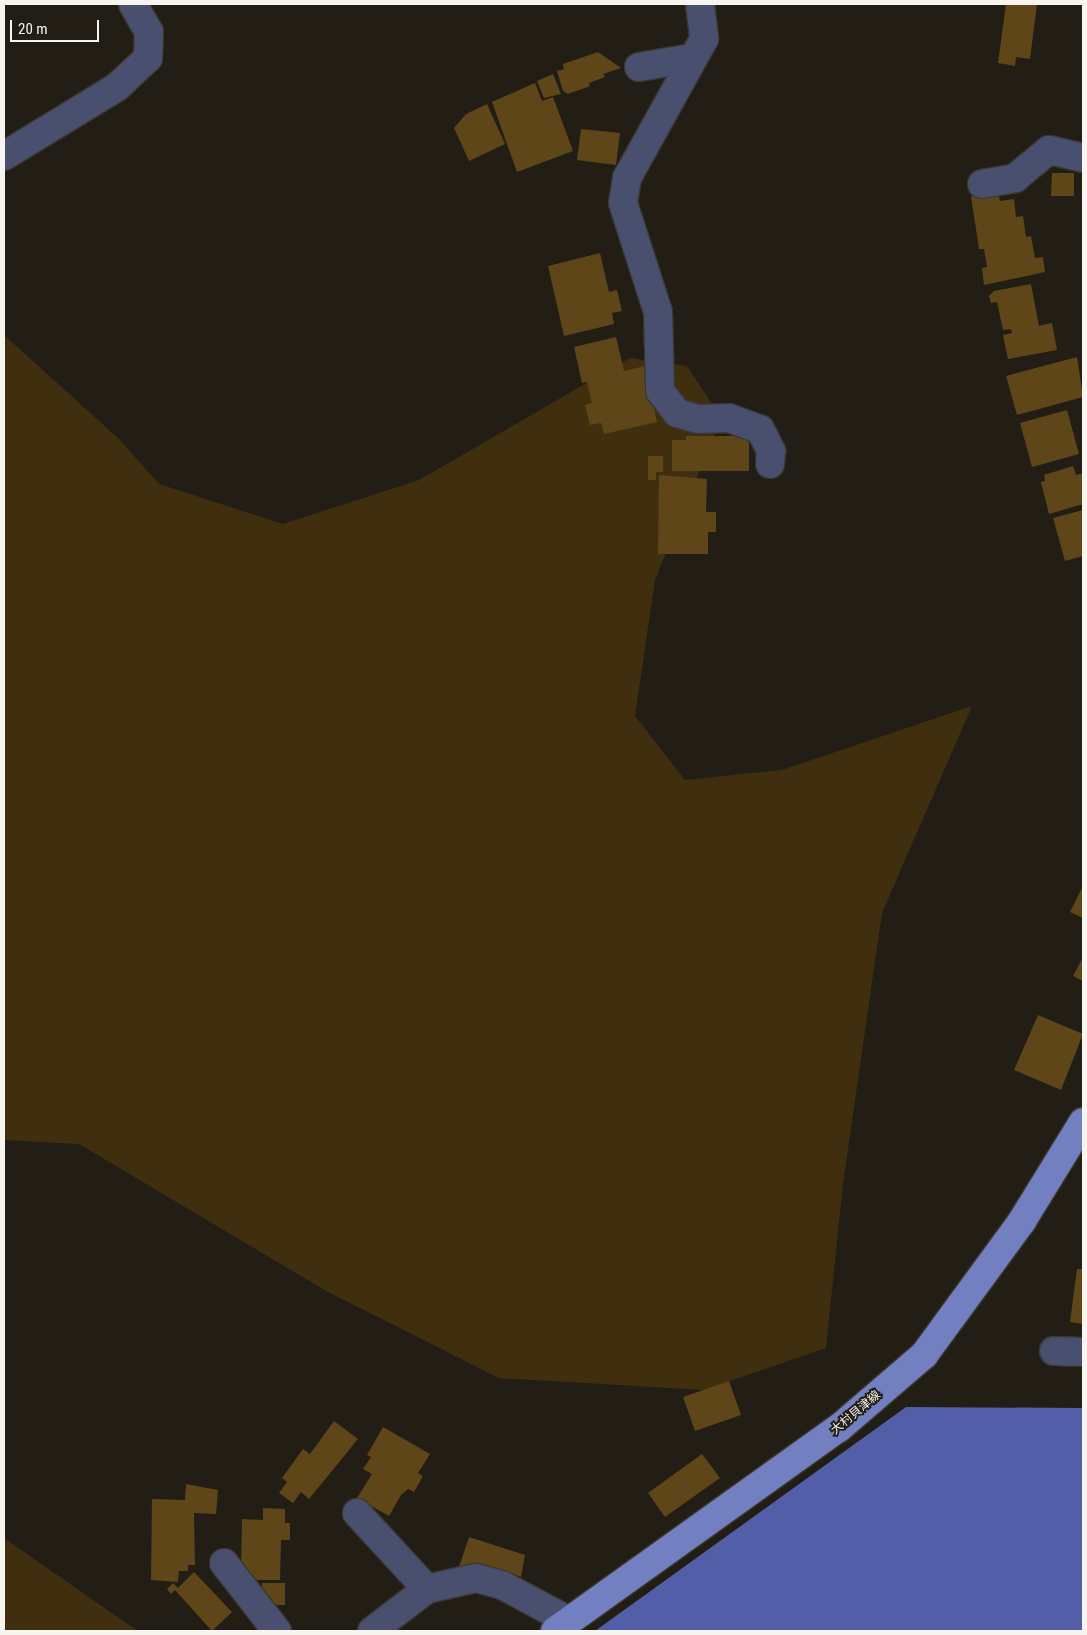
<!DOCTYPE html>
<meta charset="utf-8">
<style>
body{margin:0}
#map{position:relative;width:1087px;height:1635px;overflow:hidden;background:#221e16;font-family:"Roboto Condensed","Noto Sans JP",sans-serif}
div>[style]{position:absolute}
[style*='--x']{left:calc(var(--x)*1px);top:calc(var(--y)*1px);width:calc(var(--w)*1px);rotate:calc(var(--a)*1deg)}
.green>*{inset:0;background:#3f2f0f}
.water>*{inset:0;background:#525fa8}
.building>*{inset:0;background:#5e4618}
.roads{filter:drop-shadow(1px 0 #3c3830) drop-shadow(-1px 0 #3c3830) drop-shadow(0 1px #3c3830) drop-shadow(0 -1px #3c3830)}
.minor>*{height:28px;margin:-14px;padding:0 14px;transform-origin:14px;border-radius:14px;background:#484f6f}
.major>*{height:28px;margin:-14px;padding:0 14px;transform-origin:14px;border-radius:14px;background:#727fc0}
span{translate:-50% -50%;white-space:nowrap;text-align:center;line-height:1.15;-webkit-text-stroke:4px #221e16;paint-order:stroke}
.street-label{font-size:12px;color:#f8f4ef}
.frame{position:absolute;inset:0;border:5px solid #f8f4ef;pointer-events:none}
.scale{position:absolute;left:10px;top:20px;width:89px;height:22px;box-sizing:border-box;border:2px solid #f8f4ef;border-top:0;padding-left:6px;font-size:15px;line-height:18px;white-space:nowrap;color:#f8f4ef;-webkit-text-stroke:4px #221e16;paint-order:stroke}
</style>
<div id="map">
<div class="green">
<div style="clip-path:polygon(4px 335px,119px 439px,159px 484px,283px 524px,419px 480px,630px 358px,687px 366px,721px 418px,655px 580px,635px 716px,685px 780px,782px 770px,972px 706px,882px 913px,843px 1184px,826px 1348px,704px 1390px,499px 1378px,328px 1292px,79px 1144px,4px 1140px)"></div>
<div style="clip-path:polygon(4px 1538px,119px 1618px,138px 1631px,4px 1631px)"></div>
</div>
<div class="water">
<div style="clip-path:polygon(906px 1407px,1083px 1408px,1083px 1631px,595px 1631px)"></div>
</div>
<div class="building">
<div style="clip-path:polygon(1006px 4px,1037px 4px,1030px 59px,1016px 57px,1015px 66px,998px 63px)"></div>
<div style="clip-path:polygon(598px 52px,621px 68px,603px 74px,605px 77px,589px 83px,590px 86px,568px 94px,563px 91px,557px 71px,564px 69px,563px 64px)"></div>
<div style="clip-path:polygon(553px 74px,561px 94px,544px 98px,537px 81px)"></div>
<div style="clip-path:polygon(535px 83px,542px 101px,553px 97px,573px 151px,517px 172px,492px 102px)"></div>
<div style="clip-path:polygon(487px 104px,505px 144px,469px 161px,454px 128px,466px 114px)"></div>
<div style="clip-path:polygon(581px 129px,620px 133px,616px 165px,577px 160px)"></div>
<div style="clip-path:polygon(1052px 173px,1074px 173px,1074px 196px,1051px 196px)"></div>
<div style="clip-path:polygon(998px 192px,1000px 201px,1014px 199px,1016px 217px,1023px 216px,1026px 237px,1031px 236px,1035px 258px,1043px 257px,1045px 272px,984px 285px,982px 268px,987px 267px,984px 249px,979px 249px,971px 196px)"></div>
<div style="clip-path:polygon(600px 253px,609px 292px,617px 290px,622px 311px,612px 313px,614px 324px,564px 336px,548px 266px)"></div>
<div style="clip-path:polygon(1031px 284px,1039px 326px,1052px 323px,1057px 350px,1008px 359px,1003px 335px,1012px 333px,1011px 329px,1003px 330px,997px 302px,991px 303px,989px 296px,994px 291px)"></div>
<div style="clip-path:polygon(616px 337px,624px 371px,645px 366px,657px 422px,604px 434px,601px 423px,590px 425px,585px 405px,592px 403px,587px 382px,582px 383px,574px 347px)"></div>
<div style="clip-path:polygon(1077px 357px,1083px 397px,1017px 415px,1006px 376px)"></div>
<div style="clip-path:polygon(1067px 410px,1079px 454px,1032px 467px,1020px 423px)"></div>
<div style="clip-path:polygon(686px 436px,749px 436px,749px 471px,672px 471px,672px 440px,686px 440px)"></div>
<div style="clip-path:polygon(648px 456px,663px 456px,663px 472px,656px 472px,656px 480px,648px 480px)"></div>
<div style="clip-path:polygon(1073px 466px,1076px 475px,1083px 473px,1083px 504px,1049px 514px,1041px 482px,1045px 481px,1044px 475px)"></div>
<div style="clip-path:polygon(659px 475px,707px 479px,706px 512px,716px 512px,716px 532px,708px 532px,708px 554px,658px 554px)"></div>
<div style="clip-path:polygon(1083px 510px,1083px 556px,1065px 561px,1053px 518px)"></div>
<div style="clip-path:polygon(1083px 886px,1083px 918px,1070px 912px)"></div>
<div style="clip-path:polygon(1083px 957px,1083px 981px,1073px 976px)"></div>
<div style="clip-path:polygon(1038px 1015px,1083px 1034px,1061px 1090px,1014px 1070px)"></div>
<div style="clip-path:polygon(1077px 1269px,1083px 1269px,1083px 1324px,1070px 1322px)"></div>
<div style="clip-path:polygon(729px 1381px,741px 1415px,695px 1431px,683px 1397px)"></div>
<div style="clip-path:polygon(334px 1421px,358px 1439px,309px 1499px,301px 1492px,293px 1503px,279px 1493px,287px 1482px,282px 1478px,303px 1449px,310px 1454px)"></div>
<div style="clip-path:polygon(383px 1427px,430px 1454px,418px 1473px,423px 1476px,414px 1492px,408px 1489px,401px 1495px,389px 1516px,357px 1498px,372px 1474px,363px 1469px,371px 1457px,367px 1455px)"></div>
<div style="clip-path:polygon(702px 1454px,720px 1478px,665px 1517px,648px 1493px)"></div>
<div style="clip-path:polygon(186px 1484px,218px 1490px,216px 1514px,194px 1513px,195px 1565px,188px 1565px,188px 1571px,179px 1571px,178px 1582px,151px 1580px,152px 1499px,185px 1500px)"></div>
<div style="clip-path:polygon(263px 1508px,285px 1509px,285px 1523px,290px 1523px,290px 1540px,281px 1540px,280px 1580px,248px 1580px,248px 1571px,241px 1571px,242px 1519px,263px 1520px)"></div>
<div style="clip-path:polygon(469px 1537px,525px 1555px,521px 1577px,516px 1575px,515px 1579px,478px 1567px,459px 1567px)"></div>
<div style="clip-path:polygon(194px 1572px,232px 1612px,212px 1631px,175px 1590px,171px 1594px,167px 1589px,173px 1583px,178px 1588px)"></div>
<div style="clip-path:polygon(262px 1583px,285px 1583px,285px 1605px,262px 1605px)"></div>
</div>
<div class="roads">
<div class="minor">
<div style="--x:700;--y:4;--w:35;--a:83"></div>
<div style="--x:704;--y:39;--w:159;--a:119"></div>
<div style="--x:627;--y:178;--w:25;--a:99"></div>
<div style="--x:623;--y:203;--w:114;--a:72.2"></div>
<div style="--x:658;--y:312;--w:79;--a:88.5"></div>
<div style="--x:660;--y:391;--w:28;--a:52"></div>
<div style="--x:677;--y:413;--w:22;--a:16"></div>
<div style="--x:698;--y:419;--w:31;--a:-2"></div>
<div style="--x:729;--y:418;--w:33;--a:20"></div>
<div style="--x:760;--y:429;--w:25;--a:63"></div>
<div style="--x:771;--y:451;--w:13;--a:94"></div>
<div style="--x:639;--y:67;--w:55;--a:-9.5"></div>
<div style="--x:4;--y:156;--w:132;--a:-31.4"></div>
<div style="--x:117;--y:87;--w:42;--a:-43.1"></div>
<div style="--x:148;--y:58;--w:26;--a:-88"></div>
<div style="--x:149;--y:32;--w:32;--a:-120"></div>
<div style="--x:982;--y:184;--w:34;--a:-10"></div>
<div style="--x:1015;--y:178;--w:44;--a:-39.5"></div>
<div style="--x:1049;--y:150;--w:35;--a:13"></div>
<div style="--x:1054;--y:1351;--w:29;--a:2"></div>
<div style="--x:357;--y:1513;--w:103;--a:47.4"></div>
<div style="--x:427;--y:1589;--w:50;--a:-12.7"></div>
<div style="--x:476;--y:1578;--w:27;--a:15"></div>
<div style="--x:502;--y:1585;--w:76;--a:28.2"></div>
<div style="--x:224;--y:1563;--w:86;--a:52.1"></div>
<div style="--x:372;--y:1631;--w:69;--a:-37.4"></div>
</div>
<div class="major">
<div style="--x:555;--y:1631;--w:349;--a:-35.6"></div>
<div style="--x:839;--y:1428;--w:112;--a:-40.7"></div>
<div style="--x:924;--y:1355;--w:166;--a:-53.8"></div>
<div style="--x:1022;--y:1221;--w:116;--a:-58.4"></div>
</div>
</div>
<div class="street-label">
<span style="left:856px;top:1413px;rotate:-40deg">大村貝津線</span>
</div>
<div class="frame"></div>
<div class="scale">20 m</div>
</div>
